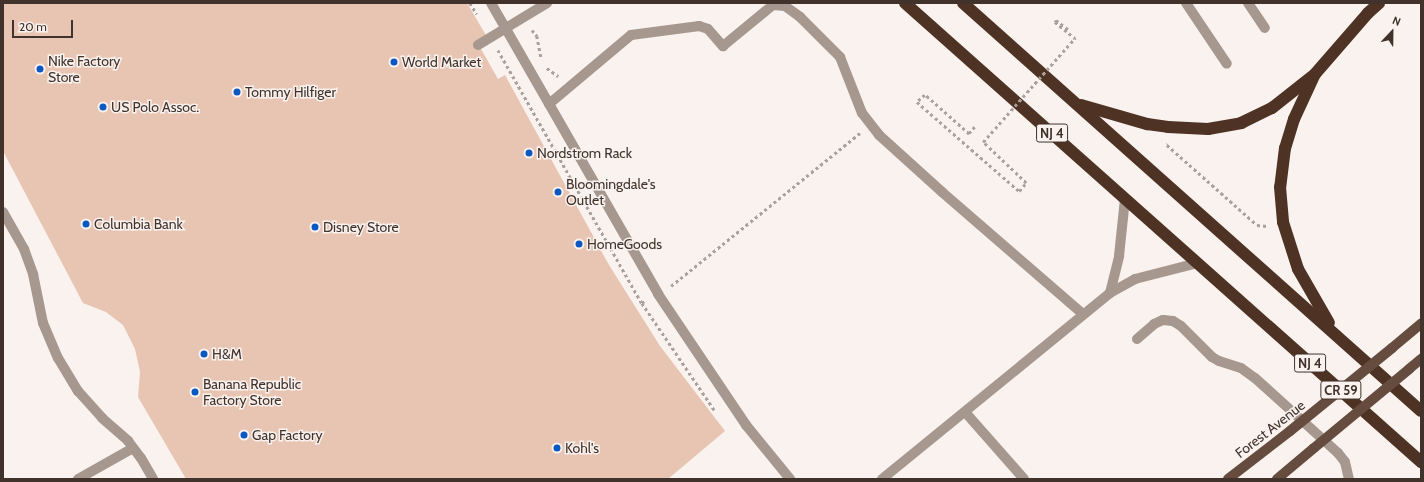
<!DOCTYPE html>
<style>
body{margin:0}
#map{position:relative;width:1424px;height:482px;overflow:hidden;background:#f9f2ee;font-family:Cabin,sans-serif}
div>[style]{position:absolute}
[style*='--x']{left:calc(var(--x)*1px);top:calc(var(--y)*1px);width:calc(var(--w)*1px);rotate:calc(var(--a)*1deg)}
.building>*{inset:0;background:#e8c4b2}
.path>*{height:2.5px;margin-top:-1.25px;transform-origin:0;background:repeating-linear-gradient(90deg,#aba19b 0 3px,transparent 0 6px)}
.minor>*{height:10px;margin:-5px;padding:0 5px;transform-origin:5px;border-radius:5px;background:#a6978f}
.major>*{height:10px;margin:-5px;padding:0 5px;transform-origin:5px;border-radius:5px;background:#654c3e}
.highway>*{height:12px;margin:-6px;padding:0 6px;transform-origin:6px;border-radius:6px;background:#4e3223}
.path-bridge>*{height:2.5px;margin-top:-1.25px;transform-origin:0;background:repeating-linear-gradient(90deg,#aba19b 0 3px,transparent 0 6px)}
.major-bridge>*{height:10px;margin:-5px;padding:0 5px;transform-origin:5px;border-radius:5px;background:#654c3e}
.dots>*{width:11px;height:11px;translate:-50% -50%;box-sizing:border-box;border:2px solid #f9f2ee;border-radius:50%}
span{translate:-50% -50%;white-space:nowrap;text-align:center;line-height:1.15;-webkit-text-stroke:3px #f9f2ee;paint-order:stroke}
.shield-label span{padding:1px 3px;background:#f9f2ee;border:1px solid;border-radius:3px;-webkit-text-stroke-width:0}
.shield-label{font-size:13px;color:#41332c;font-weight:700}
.poi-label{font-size:14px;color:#41332c}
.left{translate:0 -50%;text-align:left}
.street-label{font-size:14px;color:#41332c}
.frame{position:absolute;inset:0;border:4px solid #41332c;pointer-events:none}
.north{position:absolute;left:1372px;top:12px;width:40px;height:40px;-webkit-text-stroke:3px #f9f2ee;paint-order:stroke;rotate:22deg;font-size:11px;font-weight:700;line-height:16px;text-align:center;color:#41332c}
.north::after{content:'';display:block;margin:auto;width:14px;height:18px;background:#41332c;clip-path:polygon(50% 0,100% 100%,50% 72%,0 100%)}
.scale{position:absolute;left:12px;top:20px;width:61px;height:18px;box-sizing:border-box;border:2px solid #41332c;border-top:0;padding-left:5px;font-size:12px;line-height:14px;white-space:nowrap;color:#41332c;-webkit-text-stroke:3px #f9f2ee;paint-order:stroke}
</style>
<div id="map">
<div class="building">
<div style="clip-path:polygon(3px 3px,467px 3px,487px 37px,477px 42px,498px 79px,505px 75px,609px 265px,660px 346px,725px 431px,668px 479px,186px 479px,138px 397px,140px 372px,135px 349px,123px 325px,106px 312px,83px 303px,3px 151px)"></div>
</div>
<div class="path">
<div style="--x:470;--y:3;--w:13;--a:58"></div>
<div style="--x:1055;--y:22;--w:26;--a:39"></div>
<div style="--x:1055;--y:22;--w:2;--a:-63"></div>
<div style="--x:1056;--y:20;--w:16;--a:38"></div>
<div style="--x:532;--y:30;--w:8;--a:50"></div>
<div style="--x:537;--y:36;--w:21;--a:79"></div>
<div style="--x:498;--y:50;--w:291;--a:60.4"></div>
<div style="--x:642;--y:303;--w:3;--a:-45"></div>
<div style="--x:547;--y:68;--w:14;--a:36"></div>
<div style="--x:975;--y:127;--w:9;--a:131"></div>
<div style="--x:969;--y:134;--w:59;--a:-138.4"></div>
<div style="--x:925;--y:95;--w:11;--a:139"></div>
<div style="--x:917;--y:102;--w:135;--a:41.1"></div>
<div style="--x:1019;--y:191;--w:11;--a:-49"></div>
<div style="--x:1026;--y:183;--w:59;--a:-136.4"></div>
<div style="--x:1168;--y:144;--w:1;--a:135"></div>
<div style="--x:1167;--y:145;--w:120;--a:41.6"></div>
<div style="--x:1257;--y:225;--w:10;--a:6"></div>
<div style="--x:671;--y:286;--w:243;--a:-39"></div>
<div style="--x:642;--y:303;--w:130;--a:55.9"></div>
</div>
<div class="minor">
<div style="--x:491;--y:3;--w:336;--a:60.1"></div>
<div style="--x:658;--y:294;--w:158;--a:56.1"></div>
<div style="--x:746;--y:425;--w:70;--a:50.8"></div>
<div style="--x:1186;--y:3;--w:73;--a:56.1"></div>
<div style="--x:1248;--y:3;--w:30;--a:56"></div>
<div style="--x:478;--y:45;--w:81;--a:-31.3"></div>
<div style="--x:549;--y:104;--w:107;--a:-40.1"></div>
<div style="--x:631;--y:35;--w:69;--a:-7.5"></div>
<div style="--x:699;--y:26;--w:9;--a:18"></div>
<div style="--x:708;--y:29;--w:23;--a:49"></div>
<div style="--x:723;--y:46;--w:65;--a:-39.4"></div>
<div style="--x:773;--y:5;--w:12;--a:5"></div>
<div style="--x:785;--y:6;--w:19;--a:36"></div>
<div style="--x:800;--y:17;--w:57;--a:45"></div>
<div style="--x:840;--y:57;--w:60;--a:68.6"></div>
<div style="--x:862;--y:113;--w:28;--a:52"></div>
<div style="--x:879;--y:135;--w:85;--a:42.1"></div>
<div style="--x:942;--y:192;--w:186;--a:40.9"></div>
<div style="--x:3;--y:212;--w:43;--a:60.4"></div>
<div style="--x:24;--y:249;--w:27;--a:70"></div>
<div style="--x:33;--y:274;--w:50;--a:78.5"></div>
<div style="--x:43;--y:323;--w:38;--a:67"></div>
<div style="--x:58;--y:358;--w:39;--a:59"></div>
<div style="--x:78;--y:391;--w:36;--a:48"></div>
<div style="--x:102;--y:418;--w:35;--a:41"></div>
<div style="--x:128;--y:441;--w:21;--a:53"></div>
<div style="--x:141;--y:458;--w:24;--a:60"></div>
<div style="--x:1110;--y:293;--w:38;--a:-76"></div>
<div style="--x:1119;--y:256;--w:57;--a:-84"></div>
<div style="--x:1137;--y:339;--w:23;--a:-41"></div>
<div style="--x:1154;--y:324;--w:10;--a:-24"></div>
<div style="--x:1163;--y:320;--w:10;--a:6"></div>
<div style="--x:1173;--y:321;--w:9;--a:32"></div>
<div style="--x:1181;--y:326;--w:44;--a:45"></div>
<div style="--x:1212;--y:357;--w:8;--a:30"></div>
<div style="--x:1219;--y:361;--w:23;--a:18"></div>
<div style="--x:1241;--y:368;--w:17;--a:36"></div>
<div style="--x:1255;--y:378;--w:112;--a:42.1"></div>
<div style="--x:1338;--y:453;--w:11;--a:52"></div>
<div style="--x:1345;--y:462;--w:17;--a:77"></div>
<div style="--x:965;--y:412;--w:89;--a:48.6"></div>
<div style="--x:78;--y:479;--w:63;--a:-29.4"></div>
<div style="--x:882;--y:479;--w:294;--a:-39.2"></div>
<div style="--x:1110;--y:293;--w:29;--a:-29"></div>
<div style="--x:1135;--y:279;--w:65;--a:-14.3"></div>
</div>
<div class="major">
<div style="--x:1392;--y:348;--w:38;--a:-40"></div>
<div style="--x:1409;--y:369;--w:16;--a:-40"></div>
<div style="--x:1228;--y:479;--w:78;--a:-37.7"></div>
<div style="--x:1277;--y:479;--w:48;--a:-40"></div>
</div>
<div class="highway">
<div style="--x:905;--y:3;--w:691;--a:41.65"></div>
<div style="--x:963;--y:3;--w:613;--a:41.7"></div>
<div style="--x:1314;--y:76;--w:47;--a:114.9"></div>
<div style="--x:1294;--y:119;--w:30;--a:107"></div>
<div style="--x:1285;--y:148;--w:39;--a:97"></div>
<div style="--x:1280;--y:187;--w:35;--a:85"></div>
<div style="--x:1283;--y:222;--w:49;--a:72.3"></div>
<div style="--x:1298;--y:269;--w:62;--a:60.1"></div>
<div style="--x:1081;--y:105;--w:69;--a:16.1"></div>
<div style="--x:1147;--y:124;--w:21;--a:8"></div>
<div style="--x:1168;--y:127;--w:40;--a:2.9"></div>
<div style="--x:1208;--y:129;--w:34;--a:-10"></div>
<div style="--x:1241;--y:123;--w:34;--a:-26"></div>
<div style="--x:1272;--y:108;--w:55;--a:-38.3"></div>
<div style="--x:1315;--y:74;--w:81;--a:-49"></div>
<div style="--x:1368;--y:13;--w:15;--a:-42"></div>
</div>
<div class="path-bridge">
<div style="--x:983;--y:142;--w:139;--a:-48.5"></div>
</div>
<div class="major-bridge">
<div style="--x:1290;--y:431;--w:132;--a:-39.1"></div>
<div style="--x:1314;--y:448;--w:124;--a:-39.7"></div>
</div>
<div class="dots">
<div style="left:394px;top:62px;background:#0a58c2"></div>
<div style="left:40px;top:69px;background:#0a58c2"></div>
<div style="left:237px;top:92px;background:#0a58c2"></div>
<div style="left:103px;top:107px;background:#0a58c2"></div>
<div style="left:529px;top:153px;background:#0a58c2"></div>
<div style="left:558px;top:192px;background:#0a58c2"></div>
<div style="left:86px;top:224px;background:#0a58c2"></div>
<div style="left:315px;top:227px;background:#0a58c2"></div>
<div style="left:579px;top:244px;background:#0a58c2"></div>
<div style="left:204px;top:354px;background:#0a58c2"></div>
<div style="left:195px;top:392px;background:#0a58c2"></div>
<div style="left:244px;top:435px;background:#0a58c2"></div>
<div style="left:557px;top:448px;background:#0a58c2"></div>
</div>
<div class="shield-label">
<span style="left:1052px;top:133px">NJ 4</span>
<span style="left:1310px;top:363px">NJ 4</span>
<span style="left:1341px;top:390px">CR 59</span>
</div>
<div class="poi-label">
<span class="left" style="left:48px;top:69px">Nike Factory<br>Store</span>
<span class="left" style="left:402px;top:62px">World Market</span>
<span class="left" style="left:245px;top:92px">Tommy Hilfiger</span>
<span class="left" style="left:111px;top:107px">US Polo Assoc.</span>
<span class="left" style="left:537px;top:153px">Nordstrom Rack</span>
<span class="left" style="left:566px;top:192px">Bloomingdale's<br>Outlet</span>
<span class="left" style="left:94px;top:224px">Columbia Bank</span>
<span class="left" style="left:323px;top:227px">Disney Store</span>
<span class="left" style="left:587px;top:244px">HomeGoods</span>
<span class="left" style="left:212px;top:354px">H&amp;M</span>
<span class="left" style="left:203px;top:392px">Banana Republic<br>Factory Store</span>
<span class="left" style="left:252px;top:435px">Gap Factory</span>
<span class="left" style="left:565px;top:448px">Kohl's</span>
</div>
<div class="street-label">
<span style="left:1270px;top:429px;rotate:-38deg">Forest Avenue</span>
</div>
<div class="frame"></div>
<div class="north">N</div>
<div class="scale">20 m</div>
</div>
